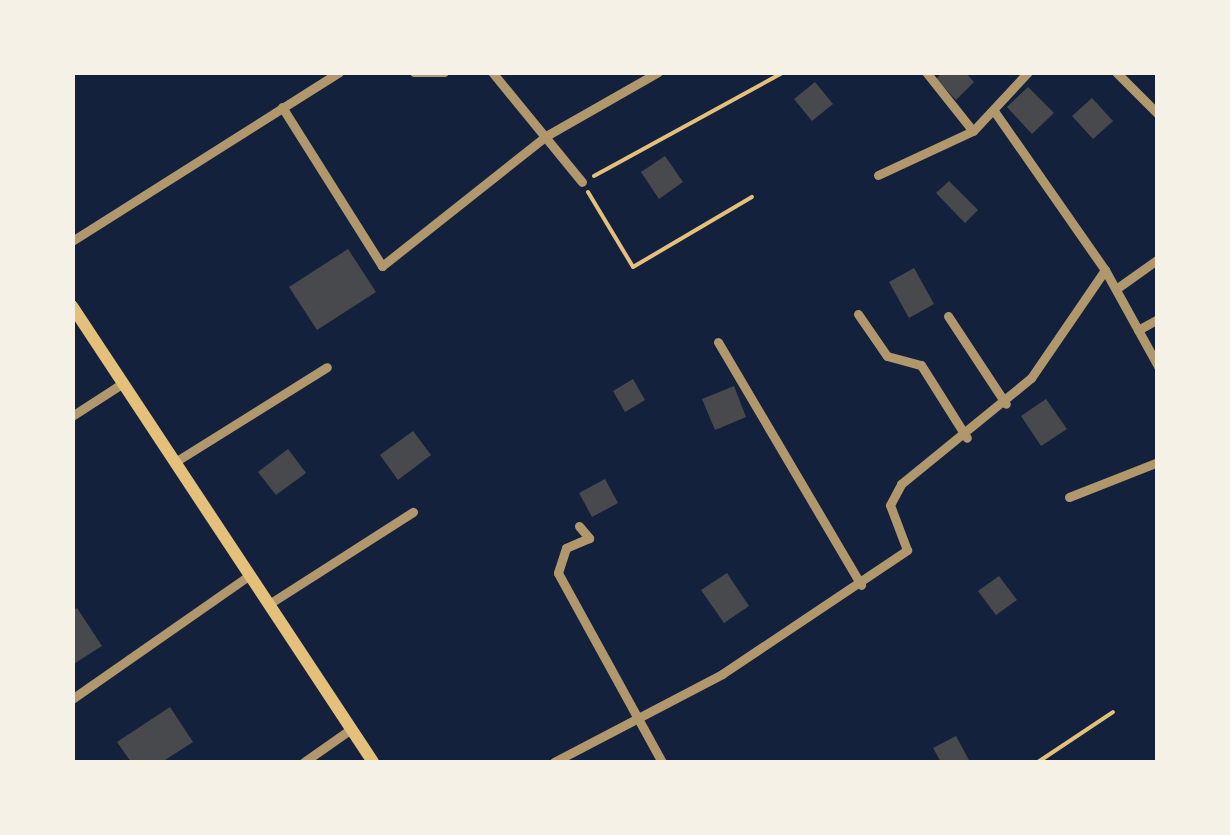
<!DOCTYPE html>
<style>
body{margin:0}
#map{position:relative;width:1230px;height:835px;overflow:hidden;background:#14213d;font-family:Roboto,sans-serif}
div>[style]{position:absolute}
[style*='--x']{left:calc(var(--x)*1px);top:calc(var(--y)*1px);width:calc(var(--w)*1px);rotate:calc(var(--a)*1deg)}
.building>*{inset:0;background:#48494c}
.path>*{height:4px;margin:-2px;padding:0 2px;transform-origin:2px;border-radius:2px;background:#e5c07b}
.minor>*{height:9px;margin:-4.5px;padding:0 4.5px;transform-origin:4.5px;border-radius:4.5px;background:#b1986c}
.secondary>*{height:12px;margin:-6px;padding:0 6px;transform-origin:6px;border-radius:6px;background:#e5c07b}
span{translate:-50% -50%;white-space:nowrap;text-align:center;line-height:1.15;-webkit-text-stroke:10px #f6f1e7;paint-order:stroke}
.frame{position:absolute;inset:0;border:75px solid #f6f1e7;pointer-events:none}
</style>
<div id="map">
<div class="building">
<div style="clip-path:polygon(943px 72px,965px 72px,974px 82px,956px 100px,936px 79px)"></div>
<div style="clip-path:polygon(815px 82px,833px 104px,812px 121px,794px 99px)"></div>
<div style="clip-path:polygon(1028px 87px,1054px 113px,1032px 134px,1007px 107px)"></div>
<div style="clip-path:polygon(1092px 98px,1113px 121px,1093px 139px,1072px 116px)"></div>
<div style="clip-path:polygon(665px 156px,683px 182px,659px 199px,641px 172px)"></div>
<div style="clip-path:polygon(949px 181px,978px 210px,965px 223px,936px 193px)"></div>
<div style="clip-path:polygon(348px 249px,376px 292px,317px 330px,289px 287px)"></div>
<div style="clip-path:polygon(914px 268px,934px 304px,909px 318px,889px 282px)"></div>
<div style="clip-path:polygon(633px 379px,645px 400px,625px 412px,613px 391px)"></div>
<div style="clip-path:polygon(734px 386px,746px 417px,715px 430px,702px 399px)"></div>
<div style="clip-path:polygon(1046px 399px,1067px 429px,1041px 446px,1021px 416px)"></div>
<div style="clip-path:polygon(413px 431px,431px 455px,398px 480px,380px 455px)"></div>
<div style="clip-path:polygon(288px 449px,306px 473px,276px 495px,258px 472px)"></div>
<div style="clip-path:polygon(605px 479px,618px 503px,592px 517px,579px 493px)"></div>
<div style="clip-path:polygon(727px 573px,749px 606px,724px 623px,701px 590px)"></div>
<div style="clip-path:polygon(999px 576px,1017px 600px,996px 615px,978px 591px)"></div>
<div style="clip-path:polygon(77px 608px,102px 646px,72px 665px,72px 611px)"></div>
<div style="clip-path:polygon(170px 707px,193px 742px,162px 762px,131px 762px,117px 742px)"></div>
<div style="clip-path:polygon(956px 736px,970px 762px,941px 762px,933px 748px)"></div>
</div>
<div class="path">
<div style="--x:594;--y:176;--w:214;--a:-28.7"></div>
<div style="--x:588;--y:192;--w:87;--a:59"></div>
<div style="--x:633;--y:267;--w:138;--a:-30.5"></div>
<div style="--x:1038;--y:762;--w:90;--a:-33.7"></div>
</div>
<div class="minor">
<div style="--x:414;--y:72;--w:30;--a:0"></div>
<div style="--x:492;--y:72;--w:142;--a:50.7"></div>
<div style="--x:926;--y:72;--w:75;--a:51.5"></div>
<div style="--x:1116;--y:72;--w:59;--a:45"></div>
<div style="--x:282;--y:107;--w:188;--a:57.8"></div>
<div style="--x:382;--y:266;--w:209;--a:-38.4"></div>
<div style="--x:546;--y:136;--w:129;--a:-29.7"></div>
<div style="--x:878;--y:175;--w:105;--a:-24.9"></div>
<div style="--x:973;--y:131;--w:81;--a:-47"></div>
<div style="--x:72;--y:241;--w:316;--a:-32.3"></div>
<div style="--x:1105;--y:270;--w:110;--a:61.1"></div>
<div style="--x:1116;--y:289;--w:52;--a:-35.5"></div>
<div style="--x:858;--y:314;--w:51;--a:55.4"></div>
<div style="--x:887;--y:356;--w:35;--a:15"></div>
<div style="--x:921;--y:365;--w:86;--a:57.8"></div>
<div style="--x:948;--y:316;--w:105;--a:56.6"></div>
<div style="--x:1138;--y:330;--w:23;--a:-29"></div>
<div style="--x:718;--y:342;--w:282;--a:59.5"></div>
<div style="--x:72;--y:416;--w:61;--a:-32.9"></div>
<div style="--x:175;--y:462;--w:179;--a:-32"></div>
<div style="--x:1069;--y:497;--w:96;--a:-21.5"></div>
<div style="--x:579;--y:526;--w:16;--a:50"></div>
<div style="--x:589;--y:538;--w:25;--a:157"></div>
<div style="--x:566;--y:548;--w:26;--a:108"></div>
<div style="--x:558;--y:573;--w:216;--a:61.2"></div>
<div style="--x:269;--y:604;--w:171;--a:-32.6"></div>
<div style="--x:72;--y:699;--w:217;--a:-34.9"></div>
<div style="--x:304;--y:762;--w:57;--a:-35.1"></div>
<div style="--x:554;--y:762;--w:190;--a:-27.6"></div>
<div style="--x:722;--y:674;--w:223;--a:-33.8"></div>
<div style="--x:907;--y:550;--w:48;--a:-110.7"></div>
<div style="--x:890;--y:505;--w:24;--a:-62"></div>
<div style="--x:901;--y:484;--w:168;--a:-39.2"></div>
<div style="--x:1031;--y:378;--w:131;--a:-55.6"></div>
<div style="--x:1105;--y:270;--w:194;--a:-124.9"></div>
</div>
<div class="secondary">
<div style="--x:72;--y:306;--w:546;--a:56.57"></div>
</div>
<div class="frame"></div>
</div>
